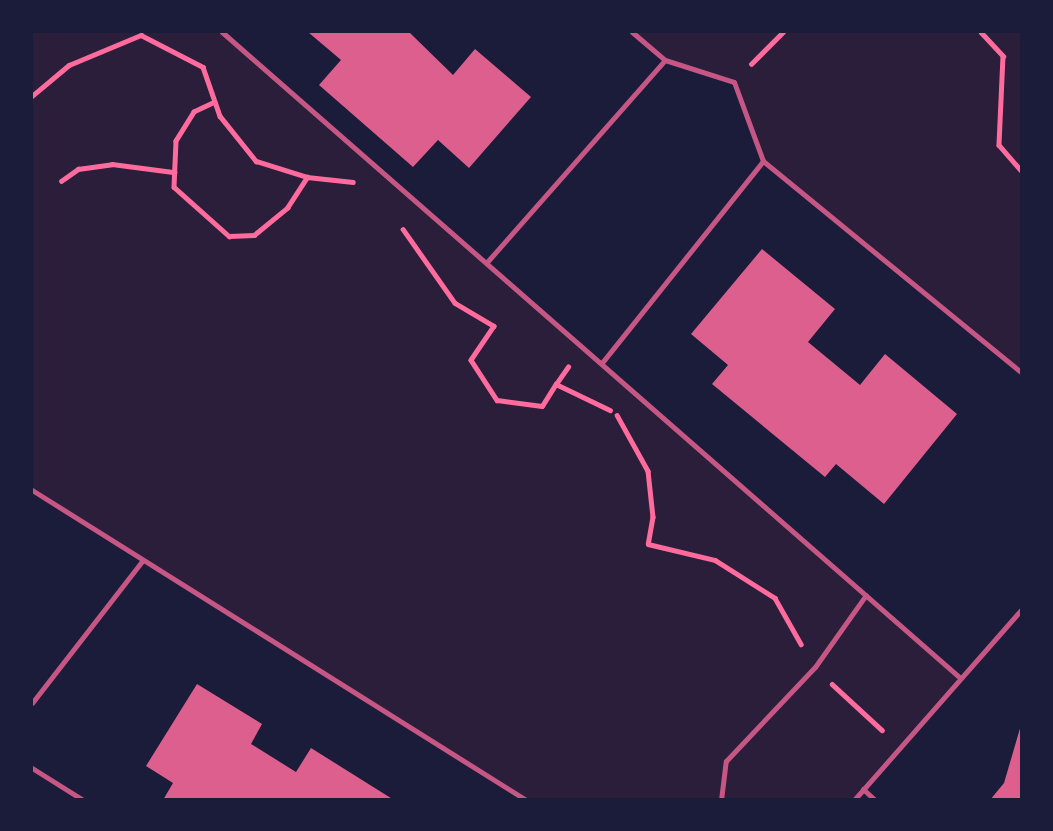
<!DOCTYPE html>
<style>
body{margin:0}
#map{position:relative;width:1053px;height:831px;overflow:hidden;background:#1b1b3a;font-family:Mulish,sans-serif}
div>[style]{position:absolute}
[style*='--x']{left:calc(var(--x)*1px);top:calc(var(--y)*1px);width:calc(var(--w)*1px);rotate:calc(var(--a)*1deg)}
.green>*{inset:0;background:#2a1e3b}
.building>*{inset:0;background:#dd5f8e}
.path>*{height:4.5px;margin:-2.25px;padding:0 2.25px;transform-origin:2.25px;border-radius:2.25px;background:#ff6b9d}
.service>*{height:5px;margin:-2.5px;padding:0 2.5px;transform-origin:2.5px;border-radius:2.5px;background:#c65784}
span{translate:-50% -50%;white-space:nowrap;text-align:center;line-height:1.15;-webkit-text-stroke:7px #1b1b3a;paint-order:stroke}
.frame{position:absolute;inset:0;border:33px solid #1b1b3a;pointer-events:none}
</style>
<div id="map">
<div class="green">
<div style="clip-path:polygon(32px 32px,220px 32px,959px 677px,852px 799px,526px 799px,32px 491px)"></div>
<div style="clip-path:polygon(632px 32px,1021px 32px,1021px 372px,763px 161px,734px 82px,665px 60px)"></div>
</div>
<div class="building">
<div style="clip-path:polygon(308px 32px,409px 32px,453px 75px,475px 49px,531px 97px,469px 168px,438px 140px,413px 167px,319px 85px,341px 60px)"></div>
<div style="clip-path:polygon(762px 249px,835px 309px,808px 342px,860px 385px,885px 354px,957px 414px,884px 504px,836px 464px,825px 477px,712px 384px,728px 365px,691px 334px)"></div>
<div style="clip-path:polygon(197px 684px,262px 724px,251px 744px,296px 772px,311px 748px,394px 800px,163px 800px,173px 783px,146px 766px)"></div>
<div style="clip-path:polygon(1021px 725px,1021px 800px,990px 800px,1004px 783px)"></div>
</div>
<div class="path">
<div style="--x:981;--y:32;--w:33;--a:47"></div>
<div style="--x:1003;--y:56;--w:89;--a:92.6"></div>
<div style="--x:999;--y:145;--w:33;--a:49"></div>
<div style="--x:751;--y:64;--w:45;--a:-45"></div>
<div style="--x:32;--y:96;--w:48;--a:-40"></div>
<div style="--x:69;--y:65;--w:78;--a:-22.6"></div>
<div style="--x:141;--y:35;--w:70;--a:27.3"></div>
<div style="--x:203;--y:67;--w:52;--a:70.9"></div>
<div style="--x:220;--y:116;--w:58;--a:51.3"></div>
<div style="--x:256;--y:161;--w:53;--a:17.4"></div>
<div style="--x:307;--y:177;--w:46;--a:6.2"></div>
<div style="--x:215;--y:102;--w:23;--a:155"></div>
<div style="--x:194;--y:112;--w:34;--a:122"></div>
<div style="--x:176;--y:141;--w:46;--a:92.5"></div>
<div style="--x:174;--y:187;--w:74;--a:41.7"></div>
<div style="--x:229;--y:236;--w:25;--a:-2"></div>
<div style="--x:254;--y:235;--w:43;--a:-39.3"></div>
<div style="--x:287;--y:208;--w:37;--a:-57"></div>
<div style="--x:61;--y:181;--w:21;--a:-35"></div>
<div style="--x:78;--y:169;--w:34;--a:-8"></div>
<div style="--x:112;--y:164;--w:63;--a:7.4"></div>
<div style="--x:403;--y:229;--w:90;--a:54.9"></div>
<div style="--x:455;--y:303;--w:45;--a:30.5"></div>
<div style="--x:494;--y:326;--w:41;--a:124.1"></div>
<div style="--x:471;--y:360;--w:48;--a:57"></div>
<div style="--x:497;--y:400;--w:45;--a:7.6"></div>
<div style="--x:542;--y:406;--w:26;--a:-58"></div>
<div style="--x:556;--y:384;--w:60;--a:25.7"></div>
<div style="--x:556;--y:384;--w:21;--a:-55"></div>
<div style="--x:617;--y:415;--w:64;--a:61"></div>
<div style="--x:648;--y:471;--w:46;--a:83.8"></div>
<div style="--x:653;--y:517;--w:27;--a:100"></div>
<div style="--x:648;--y:544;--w:69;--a:13.4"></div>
<div style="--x:715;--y:560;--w:71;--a:32.3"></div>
<div style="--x:775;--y:598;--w:53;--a:60.5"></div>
<div style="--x:832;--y:684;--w:68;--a:42.6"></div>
</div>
<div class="service">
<div style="--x:222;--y:32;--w:979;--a:41.19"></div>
<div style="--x:632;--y:32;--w:43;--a:40.3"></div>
<div style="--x:763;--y:161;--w:333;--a:39.3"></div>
<div style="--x:487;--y:262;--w:269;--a:-48.6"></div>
<div style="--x:665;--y:60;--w:72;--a:17.7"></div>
<div style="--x:734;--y:82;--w:84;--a:69.8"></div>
<div style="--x:763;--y:161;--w:258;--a:128.6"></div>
<div style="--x:32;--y:490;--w:583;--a:32.11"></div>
<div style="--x:32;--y:703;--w:181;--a:-52.2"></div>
<div style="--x:32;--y:768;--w:60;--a:32.1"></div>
<div style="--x:863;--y:789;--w:16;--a:43"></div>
<div style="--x:721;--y:800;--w:39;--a:-83"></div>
<div style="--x:726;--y:761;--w:129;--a:-46.6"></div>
<div style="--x:815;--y:667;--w:88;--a:-54.7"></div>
<div style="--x:854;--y:800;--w:253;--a:-48.7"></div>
</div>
<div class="frame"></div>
</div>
